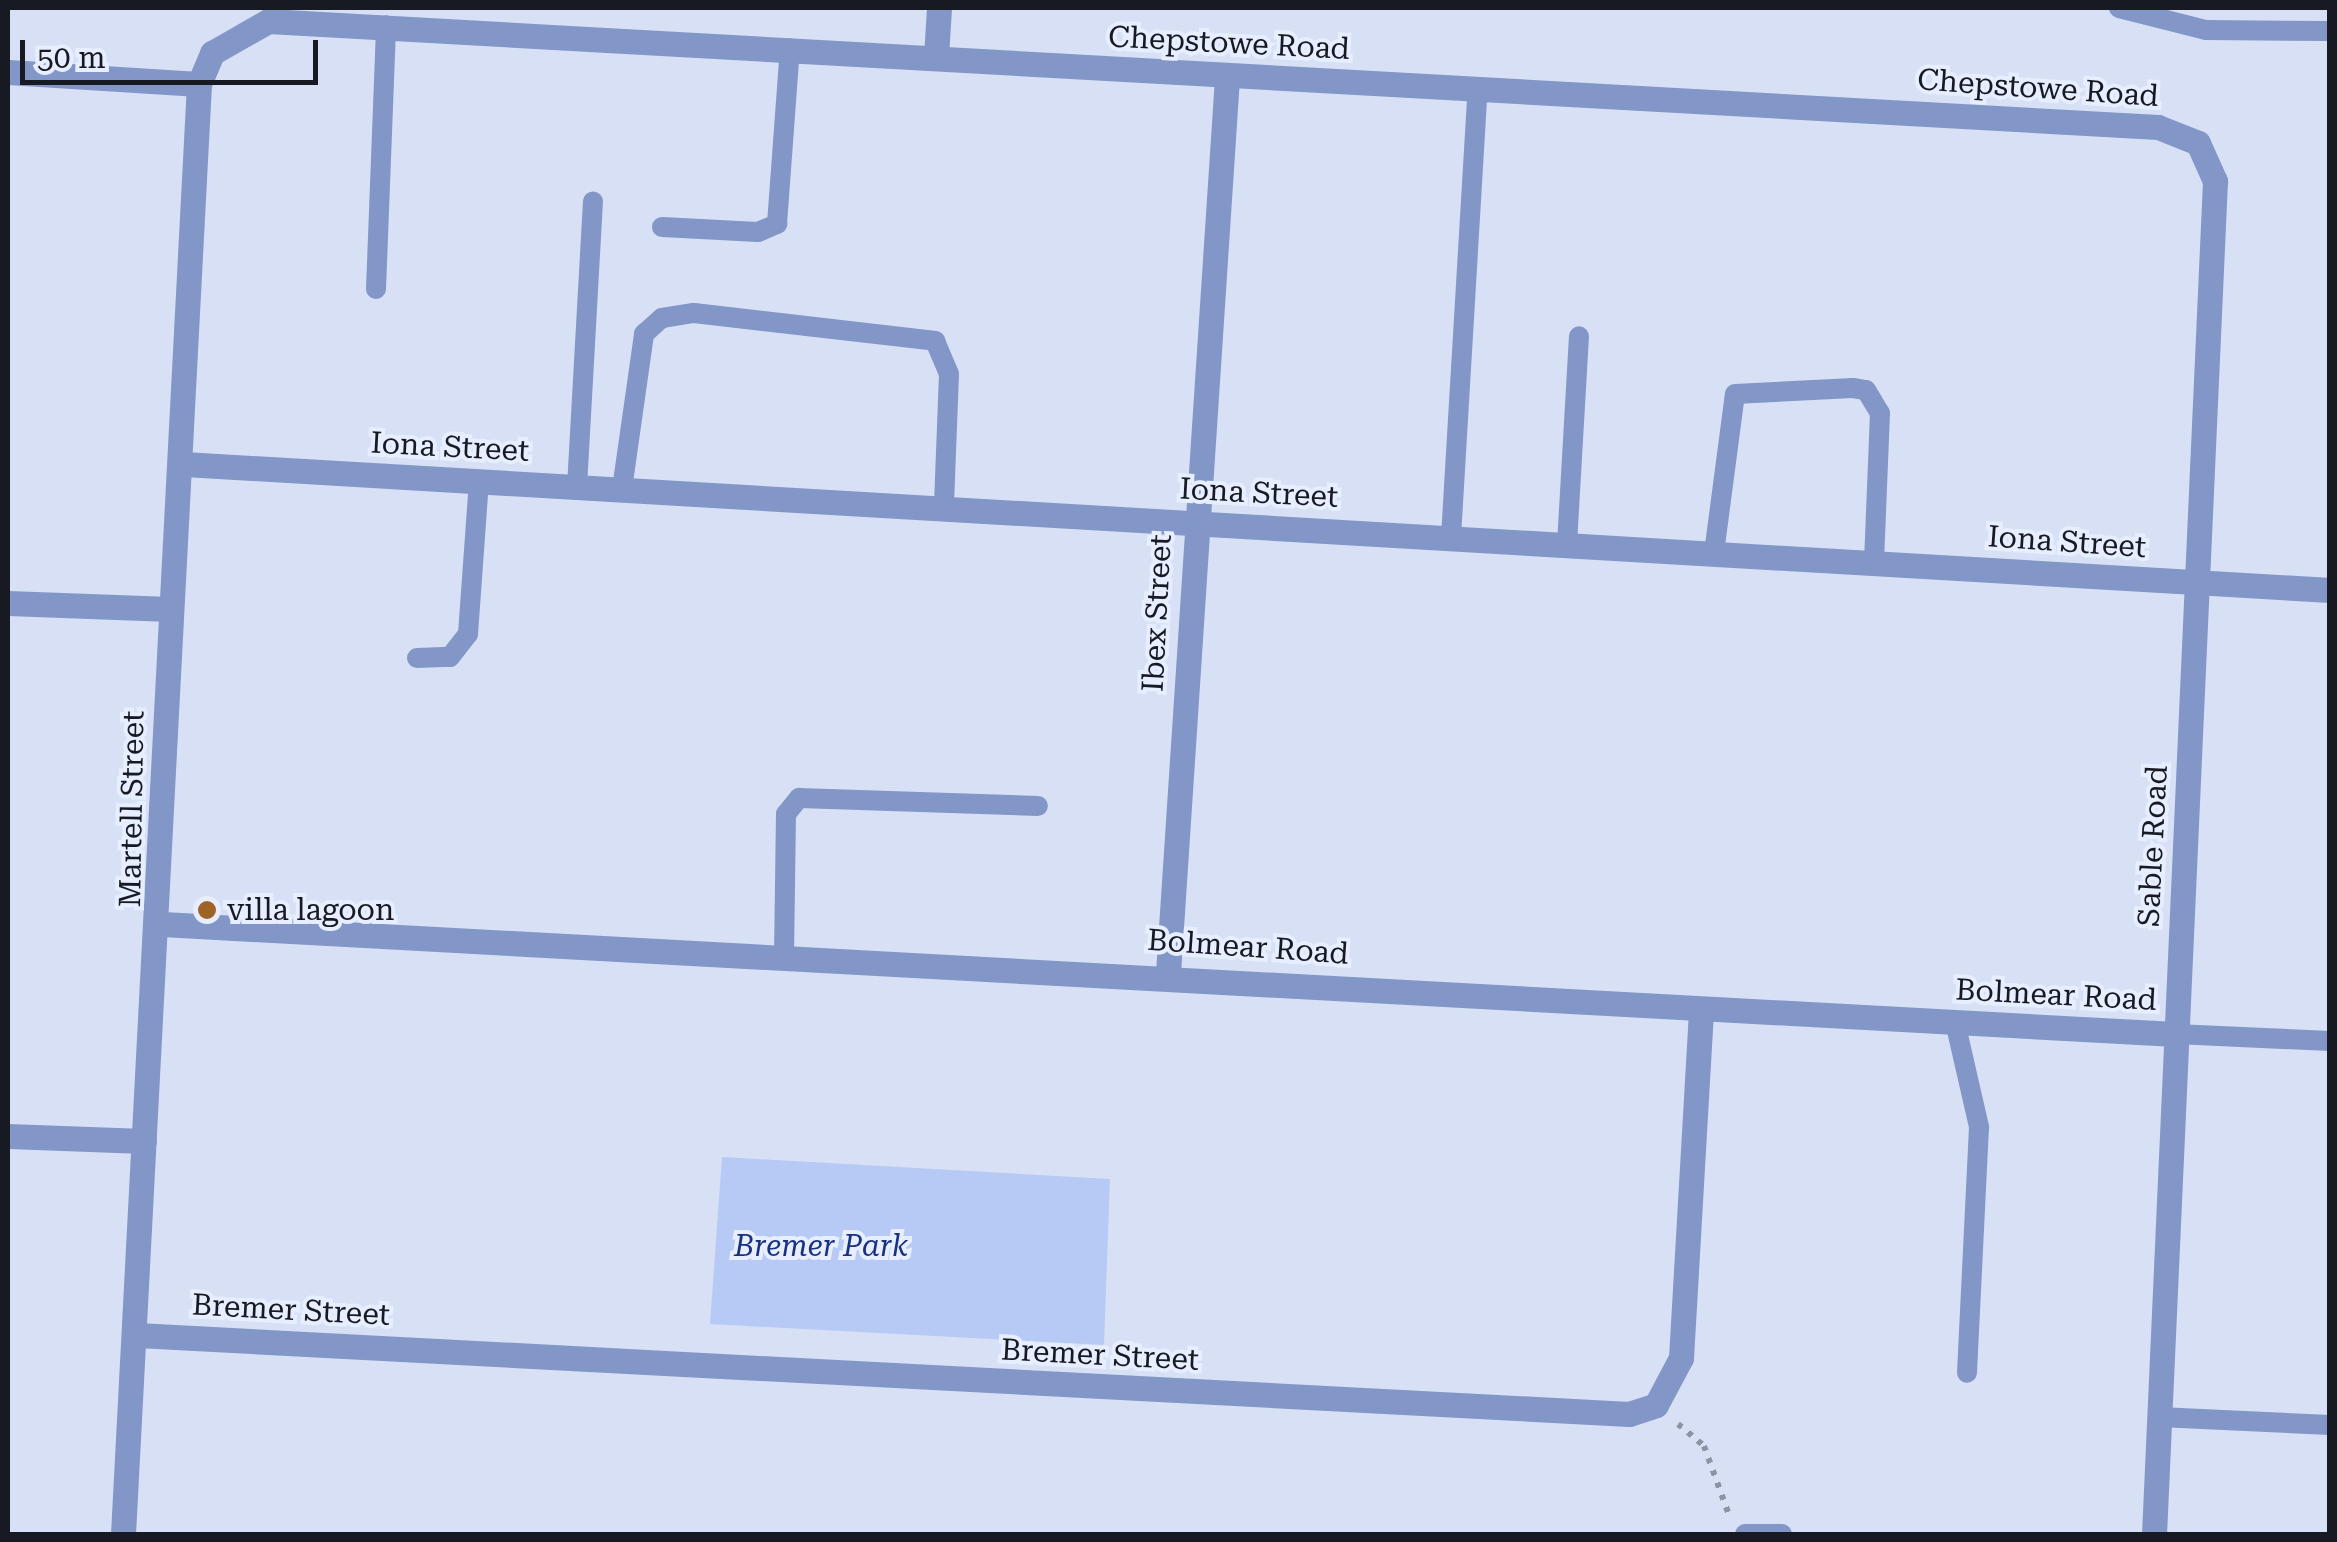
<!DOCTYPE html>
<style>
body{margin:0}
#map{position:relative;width:2337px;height:1542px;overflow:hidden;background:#d7e0f5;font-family:"Roboto Serif",serif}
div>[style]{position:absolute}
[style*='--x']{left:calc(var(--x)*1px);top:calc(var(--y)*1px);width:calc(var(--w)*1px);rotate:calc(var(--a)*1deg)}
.green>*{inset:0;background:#b7caf5}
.path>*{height:6px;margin-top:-3px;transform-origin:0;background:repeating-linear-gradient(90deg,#8c93a2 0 5px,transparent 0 13px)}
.service>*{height:20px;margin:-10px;padding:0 10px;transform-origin:10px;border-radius:10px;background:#8297c7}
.minor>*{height:25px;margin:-12.5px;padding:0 12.5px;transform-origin:12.5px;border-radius:12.5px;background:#8297c7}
.dots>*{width:28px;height:28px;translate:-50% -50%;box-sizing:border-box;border:5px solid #e6eeff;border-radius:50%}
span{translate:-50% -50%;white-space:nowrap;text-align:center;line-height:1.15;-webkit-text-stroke:8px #e6eeff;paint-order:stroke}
.street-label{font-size:30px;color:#171a22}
.poi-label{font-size:30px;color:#171a22}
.left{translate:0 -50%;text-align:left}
.park-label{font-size:30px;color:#193181;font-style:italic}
.frame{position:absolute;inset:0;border:10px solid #171a22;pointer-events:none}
.scale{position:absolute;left:20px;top:40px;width:298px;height:45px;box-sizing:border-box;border:5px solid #171a22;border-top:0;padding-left:12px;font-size:30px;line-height:35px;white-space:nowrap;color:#171a22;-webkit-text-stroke:8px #e6eeff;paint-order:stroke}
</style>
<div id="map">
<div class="green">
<div style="clip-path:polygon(722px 1157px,1110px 1179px,1104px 1345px,710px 1324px)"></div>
</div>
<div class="path">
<div style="--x:1678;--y:1424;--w:34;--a:40"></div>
<div style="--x:1704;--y:1446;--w:73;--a:70.1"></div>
</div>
<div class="service">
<div style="--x:2119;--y:8;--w:90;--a:14.2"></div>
<div style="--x:2206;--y:30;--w:124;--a:0.5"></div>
<div style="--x:662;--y:227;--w:96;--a:3"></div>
<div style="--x:758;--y:232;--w:21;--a:-23"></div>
<div style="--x:777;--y:224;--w:176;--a:-85.8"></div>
<div style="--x:376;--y:289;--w:264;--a:-87.8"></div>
<div style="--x:577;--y:487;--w:286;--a:-86.8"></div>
<div style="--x:622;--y:489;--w:157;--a:-81.9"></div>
<div style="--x:644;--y:334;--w:24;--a:-42"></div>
<div style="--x:662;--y:318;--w:32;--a:-9"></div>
<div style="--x:694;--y:313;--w:243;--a:6.6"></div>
<div style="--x:935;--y:341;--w:36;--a:67"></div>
<div style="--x:949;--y:374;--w:133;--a:92.2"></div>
<div style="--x:1451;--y:537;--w:450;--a:-86.6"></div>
<div style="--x:1567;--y:544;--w:208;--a:-86.7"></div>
<div style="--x:1714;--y:553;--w:160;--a:-82.5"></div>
<div style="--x:1735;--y:394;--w:118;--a:-2.9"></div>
<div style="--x:1853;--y:388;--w:13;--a:9"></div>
<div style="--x:1866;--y:390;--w:27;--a:59"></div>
<div style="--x:1880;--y:413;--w:150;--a:92.3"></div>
<div style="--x:417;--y:658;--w:33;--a:-2"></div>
<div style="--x:450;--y:657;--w:29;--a:-52"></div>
<div style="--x:468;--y:634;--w:153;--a:-85.9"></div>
<div style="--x:784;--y:956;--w:142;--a:-89.2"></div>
<div style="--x:786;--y:814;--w:21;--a:-51"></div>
<div style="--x:799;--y:798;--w:239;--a:1.9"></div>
<div style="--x:1955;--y:1022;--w:108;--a:77.1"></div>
<div style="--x:1979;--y:1127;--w:246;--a:92.8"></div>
<div style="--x:2175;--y:1034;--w:155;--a:2.6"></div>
<div style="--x:2159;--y:1417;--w:171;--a:2.7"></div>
<div style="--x:1745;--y:1534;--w:37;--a:0"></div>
</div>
<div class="minor">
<div style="--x:936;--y:57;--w:49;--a:-86.5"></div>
<div style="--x:8;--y:72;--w:191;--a:3.6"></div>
<div style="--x:184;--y:464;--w:2150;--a:3.36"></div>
<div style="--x:8;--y:603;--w:162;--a:2.1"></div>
<div style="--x:162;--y:924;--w:2016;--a:3.13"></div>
<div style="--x:1168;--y:973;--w:898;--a:-86.23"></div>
<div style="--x:8;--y:1136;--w:136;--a:2.1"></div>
<div style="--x:137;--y:1335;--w:1494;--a:3.03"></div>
<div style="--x:1629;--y:1414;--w:28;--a:-18"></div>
<div style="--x:1656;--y:1405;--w:53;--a:-62"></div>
<div style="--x:1681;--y:1358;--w:349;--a:-86.7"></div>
<div style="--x:123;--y:1534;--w:1452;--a:-87"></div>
<div style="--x:199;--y:84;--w:34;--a:-67"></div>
<div style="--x:212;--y:53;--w:64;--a:-29.7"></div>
<div style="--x:268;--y:21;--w:1893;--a:3.21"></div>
<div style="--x:2158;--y:127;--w:43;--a:21.8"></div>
<div style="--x:2198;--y:143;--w:42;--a:65.9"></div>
<div style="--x:2215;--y:181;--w:1354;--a:92.58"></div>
</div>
<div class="dots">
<div style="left:207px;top:910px;background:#9f6425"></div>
</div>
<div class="street-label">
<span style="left:1229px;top:43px;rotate:3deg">Chepstowe Road</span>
<span style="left:2038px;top:88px;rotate:4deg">Chepstowe Road</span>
<span style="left:450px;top:447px;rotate:3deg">Iona Street</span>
<span style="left:1259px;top:493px;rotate:3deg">Iona Street</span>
<span style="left:2067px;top:542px;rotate:4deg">Iona Street</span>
<span style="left:1157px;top:613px;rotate:-87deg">Ibex Street</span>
<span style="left:132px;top:809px;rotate:-89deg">Martell Street</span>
<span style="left:2153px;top:846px;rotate:-87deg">Sable Road</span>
<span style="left:1248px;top:947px;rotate:4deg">Bolmear Road</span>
<span style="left:2056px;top:995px;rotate:3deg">Bolmear Road</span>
<span style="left:291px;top:1310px;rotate:3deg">Bremer Street</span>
<span style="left:1100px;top:1355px;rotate:3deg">Bremer Street</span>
</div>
<div class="poi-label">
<span class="left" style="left:227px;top:910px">villa lagoon</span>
</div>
<div class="park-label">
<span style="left:821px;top:1246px">Bremer Park</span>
</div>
<div class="frame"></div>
<div class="scale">50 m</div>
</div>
